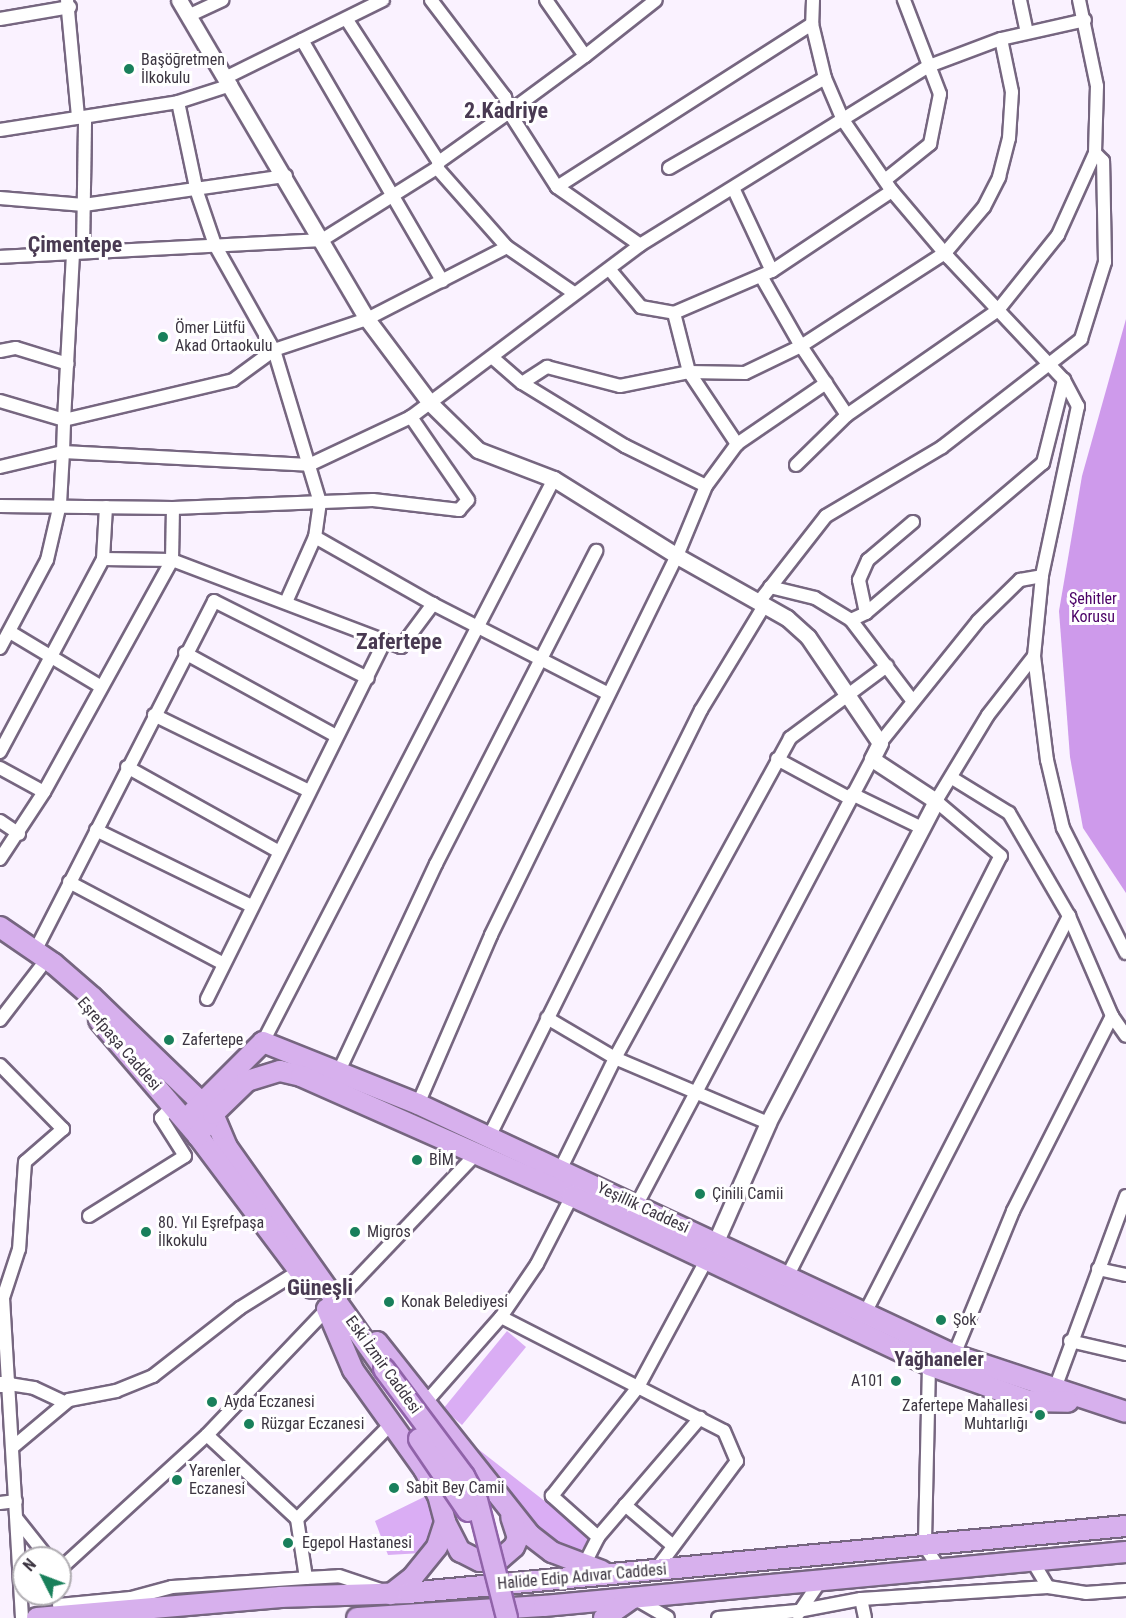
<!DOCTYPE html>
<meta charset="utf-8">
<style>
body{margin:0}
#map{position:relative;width:1126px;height:1618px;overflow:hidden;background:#faf2ff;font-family:"Roboto Condensed",sans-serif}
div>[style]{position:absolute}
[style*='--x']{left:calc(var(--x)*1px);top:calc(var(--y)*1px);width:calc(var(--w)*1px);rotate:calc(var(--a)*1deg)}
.green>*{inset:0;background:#daadf4}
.forest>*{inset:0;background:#ce9aeb}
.roads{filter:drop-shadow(2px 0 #766680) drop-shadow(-2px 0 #766680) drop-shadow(0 2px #766680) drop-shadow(0 -2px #766680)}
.minor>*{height:12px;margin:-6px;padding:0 6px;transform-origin:6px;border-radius:6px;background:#fff}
.tertiary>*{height:15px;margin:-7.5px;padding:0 7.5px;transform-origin:7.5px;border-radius:7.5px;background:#fff}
.primary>*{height:20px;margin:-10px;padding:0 10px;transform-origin:10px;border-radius:10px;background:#d7b0ed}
.bridges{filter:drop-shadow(2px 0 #9063a9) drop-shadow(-2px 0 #9063a9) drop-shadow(0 2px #9063a9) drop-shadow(0 -2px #9063a9)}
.primary-bridge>*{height:20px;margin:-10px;padding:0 10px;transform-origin:10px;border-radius:10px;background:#d7b0ed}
.dots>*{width:16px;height:16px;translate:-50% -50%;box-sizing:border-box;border:3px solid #fff;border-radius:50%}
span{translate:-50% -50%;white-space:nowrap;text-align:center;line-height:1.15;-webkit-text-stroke:6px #fff;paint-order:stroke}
.poi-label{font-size:16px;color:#3c3541}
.left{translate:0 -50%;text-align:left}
.right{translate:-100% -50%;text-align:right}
.park-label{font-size:16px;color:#4a0066}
.street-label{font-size:16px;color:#3c3541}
.quarter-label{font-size:20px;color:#493a52;font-weight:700}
.district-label{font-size:22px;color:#493a52;font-weight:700}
.north{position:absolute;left:12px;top:1546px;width:60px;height:60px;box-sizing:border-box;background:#fff;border:2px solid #b1aeb3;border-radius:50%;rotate:312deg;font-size:16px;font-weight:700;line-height:24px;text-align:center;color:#3c3541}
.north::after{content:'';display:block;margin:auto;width:21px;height:27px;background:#19805b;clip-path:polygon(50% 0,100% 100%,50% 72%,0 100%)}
</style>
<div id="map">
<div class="green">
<div style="clip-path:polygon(507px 1331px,526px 1347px,462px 1425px,443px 1409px)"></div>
<div style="clip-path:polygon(464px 1438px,592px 1538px,576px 1556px,527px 1520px)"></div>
<div style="clip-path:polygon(428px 1495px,439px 1528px,422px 1553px,388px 1555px,375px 1521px)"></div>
</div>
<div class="forest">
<div style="clip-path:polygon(1126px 319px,1126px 893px,1083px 828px,1070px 757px,1059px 611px,1082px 476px)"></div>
</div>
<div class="roads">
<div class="minor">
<div style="--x:67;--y:0;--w:118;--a:84.6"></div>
<div style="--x:431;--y:0;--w:122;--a:52.7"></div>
<div style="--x:505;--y:97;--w:16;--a:75"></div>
<div style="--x:509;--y:112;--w:86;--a:144.5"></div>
<div style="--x:439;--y:162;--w:6;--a:108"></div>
<div style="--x:437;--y:168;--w:106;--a:48.5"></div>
<div style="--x:507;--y:247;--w:81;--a:34.5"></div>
<div style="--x:546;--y:0;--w:68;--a:55.1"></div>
<div style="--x:585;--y:56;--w:90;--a:-38.3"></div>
<div style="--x:813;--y:0;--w:24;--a:92"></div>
<div style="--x:812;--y:24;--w:56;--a:76.5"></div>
<div style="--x:825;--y:78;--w:46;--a:66.8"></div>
<div style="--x:843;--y:120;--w:86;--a:55.4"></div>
<div style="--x:892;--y:191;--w:87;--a:49.7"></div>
<div style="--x:948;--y:257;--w:169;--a:46.7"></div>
<div style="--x:1064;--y:380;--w:30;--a:62"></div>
<div style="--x:1078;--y:406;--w:174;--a:102"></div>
<div style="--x:1042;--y:576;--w:80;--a:95.7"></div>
<div style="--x:1034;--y:656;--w:105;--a:82.9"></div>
<div style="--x:1047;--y:760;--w:70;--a:76.8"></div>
<div style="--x:1063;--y:828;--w:140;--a:63.3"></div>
<div style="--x:1020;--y:0;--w:33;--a:78"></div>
<div style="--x:188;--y:16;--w:38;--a:-25"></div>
<div style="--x:0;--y:19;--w:71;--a:-9.7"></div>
<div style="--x:347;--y:20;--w:169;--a:57.1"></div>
<div style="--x:302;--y:40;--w:279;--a:59.8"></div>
<div style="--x:585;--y:56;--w:94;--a:143.6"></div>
<div style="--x:509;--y:112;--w:89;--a:57.4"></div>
<div style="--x:557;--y:187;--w:101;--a:34.9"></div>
<div style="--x:227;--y:77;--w:174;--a:-26.3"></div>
<div style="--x:178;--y:102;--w:92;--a:78.1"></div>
<div style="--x:197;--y:192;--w:56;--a:71.2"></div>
<div style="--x:215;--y:245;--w:120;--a:60.7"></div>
<div style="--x:274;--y:350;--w:159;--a:73.2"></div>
<div style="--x:320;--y:502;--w:35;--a:98"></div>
<div style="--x:315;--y:537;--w:69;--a:114"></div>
<div style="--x:0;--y:130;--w:180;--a:-8.9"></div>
<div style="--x:178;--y:102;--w:56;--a:-17.8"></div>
<div style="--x:669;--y:168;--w:180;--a:-30"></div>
<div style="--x:885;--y:180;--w:58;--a:-38.7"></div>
<div style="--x:930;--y:144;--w:51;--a:-78.7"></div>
<div style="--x:940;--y:94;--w:101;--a:-111"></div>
<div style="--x:557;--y:187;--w:303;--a:-32.6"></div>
<div style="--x:734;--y:190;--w:89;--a:64.9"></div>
<div style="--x:0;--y:198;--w:84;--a:4.8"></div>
<div style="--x:84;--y:205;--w:204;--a:-8.2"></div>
<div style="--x:83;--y:251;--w:132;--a:-89.1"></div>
<div style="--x:0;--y:257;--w:322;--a:-3"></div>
<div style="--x:322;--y:240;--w:136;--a:-32.1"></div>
<div style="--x:610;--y:270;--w:48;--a:50"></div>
<div style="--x:641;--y:307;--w:34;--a:10"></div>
<div style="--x:674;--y:313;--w:107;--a:-23.2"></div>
<div style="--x:772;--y:271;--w:144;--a:-33.7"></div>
<div style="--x:761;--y:276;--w:81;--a:60.3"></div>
<div style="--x:801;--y:346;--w:83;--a:56.3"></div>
<div style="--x:674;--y:313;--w:61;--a:75.7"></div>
<div style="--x:689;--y:372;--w:87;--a:56.3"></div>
<div style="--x:0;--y:351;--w:16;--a:-11"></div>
<div style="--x:16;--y:348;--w:54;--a:17.1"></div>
<div style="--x:493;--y:358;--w:38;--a:41"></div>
<div style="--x:522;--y:383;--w:121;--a:31.5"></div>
<div style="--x:625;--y:446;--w:90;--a:26.3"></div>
<div style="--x:522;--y:383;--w:30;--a:-33"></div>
<div style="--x:547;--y:367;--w:75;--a:14.6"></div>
<div style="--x:620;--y:386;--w:70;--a:-11.5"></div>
<div style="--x:689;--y:372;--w:56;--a:1"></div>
<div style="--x:745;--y:373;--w:62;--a:-25.7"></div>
<div style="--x:801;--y:346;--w:171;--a:-32.9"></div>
<div style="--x:945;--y:253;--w:60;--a:-49.7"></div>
<div style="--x:984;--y:207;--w:34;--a:-63"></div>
<div style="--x:999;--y:177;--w:40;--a:-75.6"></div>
<div style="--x:1009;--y:138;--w:46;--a:-86.3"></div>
<div style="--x:1012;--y:92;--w:54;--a:-101.7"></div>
<div style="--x:0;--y:401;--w:67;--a:16.5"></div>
<div style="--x:64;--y:420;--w:168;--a:-86.9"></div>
<div style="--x:796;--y:465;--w:71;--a:-44.4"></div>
<div style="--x:847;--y:415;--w:184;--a:-34.8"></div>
<div style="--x:998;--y:310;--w:96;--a:-51.3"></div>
<div style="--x:1058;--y:235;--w:90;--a:-65.7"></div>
<div style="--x:0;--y:467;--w:65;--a:-13.4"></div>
<div style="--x:63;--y:452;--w:32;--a:-88"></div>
<div style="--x:64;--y:420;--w:174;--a:-13.3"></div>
<div style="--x:233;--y:380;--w:51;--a:-36.2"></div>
<div style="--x:274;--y:350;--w:98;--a:-18.4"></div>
<div style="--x:367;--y:319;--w:157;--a:-27.2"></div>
<div style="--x:0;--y:506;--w:173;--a:0.7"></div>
<div style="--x:173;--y:508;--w:200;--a:-2.3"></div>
<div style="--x:373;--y:500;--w:87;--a:6.6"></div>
<div style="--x:459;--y:510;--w:13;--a:-48"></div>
<div style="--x:468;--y:500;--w:101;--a:-124.5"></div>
<div style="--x:315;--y:537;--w:136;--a:29.6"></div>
<div style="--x:433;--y:604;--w:195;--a:27.1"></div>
<div style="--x:103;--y:559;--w:69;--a:0.8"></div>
<div style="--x:172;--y:560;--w:245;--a:20.8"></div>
<div style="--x:401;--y:647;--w:54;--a:-53.3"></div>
<div style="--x:770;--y:587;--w:46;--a:13.7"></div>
<div style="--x:815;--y:598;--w:42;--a:31.4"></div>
<div style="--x:851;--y:620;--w:101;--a:52.7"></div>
<div style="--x:758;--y:603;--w:110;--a:-52"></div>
<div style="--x:826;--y:516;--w:135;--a:-30.7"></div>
<div style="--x:942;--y:447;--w:176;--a:-37.8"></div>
<div style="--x:1081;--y:339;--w:81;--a:-72.7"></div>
<div style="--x:1105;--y:262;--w:101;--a:-91.1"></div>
<div style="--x:1103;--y:161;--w:11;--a:-135"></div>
<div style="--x:1095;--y:153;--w:67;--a:-88.3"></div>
<div style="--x:1097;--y:86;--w:88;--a:-101.8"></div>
<div style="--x:866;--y:613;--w:34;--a:-102"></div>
<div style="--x:859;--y:580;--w:22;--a:-66"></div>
<div style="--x:868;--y:560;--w:59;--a:-40.2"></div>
<div style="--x:851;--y:620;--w:17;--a:-25"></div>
<div style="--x:866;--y:613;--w:232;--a:-40.3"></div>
<div style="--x:1043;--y:463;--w:86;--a:-75.8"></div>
<div style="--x:10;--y:632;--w:105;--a:31"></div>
<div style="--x:0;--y:648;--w:100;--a:-61.9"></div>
<div style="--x:47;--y:560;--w:57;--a:-76.9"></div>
<div style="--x:60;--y:504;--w:52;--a:-86.7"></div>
<div style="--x:63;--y:452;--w:246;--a:3"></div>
<div style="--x:309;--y:465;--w:113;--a:-25.2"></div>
<div style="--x:411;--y:417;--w:286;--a:-36.9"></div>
<div style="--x:640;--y:245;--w:340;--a:-31.8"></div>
<div style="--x:929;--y:66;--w:77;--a:-20.6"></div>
<div style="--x:1001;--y:39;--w:86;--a:-12.7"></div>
<div style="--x:185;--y:653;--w:172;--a:28.8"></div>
<div style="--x:154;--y:715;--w:173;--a:26.1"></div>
<div style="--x:880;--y:743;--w:156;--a:-51.2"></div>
<div style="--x:978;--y:621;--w:59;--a:-44.3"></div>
<div style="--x:1020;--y:580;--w:22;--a:-10"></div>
<div style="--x:0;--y:752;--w:219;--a:-61.9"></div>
<div style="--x:103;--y:559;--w:52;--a:-86.7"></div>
<div style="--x:777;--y:759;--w:82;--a:28.4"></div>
<div style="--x:127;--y:767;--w:173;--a:29.1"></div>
<div style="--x:0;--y:768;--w:50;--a:28.6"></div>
<div style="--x:952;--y:778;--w:67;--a:31.6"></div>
<div style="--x:1009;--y:813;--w:119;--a:59.8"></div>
<div style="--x:1069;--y:916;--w:109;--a:66.7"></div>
<div style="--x:1112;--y:1016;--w:24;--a:55"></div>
<div style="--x:852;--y:794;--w:78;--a:25.9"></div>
<div style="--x:0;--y:821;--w:23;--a:34"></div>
<div style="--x:96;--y:830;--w:174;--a:26"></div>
<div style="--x:0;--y:859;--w:80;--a:-56.7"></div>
<div style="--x:44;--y:792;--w:265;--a:-61.1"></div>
<div style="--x:172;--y:560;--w:52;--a:-88.9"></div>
<div style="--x:69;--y:882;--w:175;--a:27.9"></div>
<div style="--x:35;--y:951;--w:393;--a:-62.9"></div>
<div style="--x:214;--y:601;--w:172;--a:26.6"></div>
<div style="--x:207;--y:999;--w:398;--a:-63.6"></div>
<div style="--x:547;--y:1018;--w:79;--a:30.5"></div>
<div style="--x:615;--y:1058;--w:166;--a:23"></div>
<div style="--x:0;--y:1020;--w:66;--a:-52.4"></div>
<div style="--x:263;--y:1042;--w:634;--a:-62.67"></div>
<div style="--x:0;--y:1065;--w:90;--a:45.5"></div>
<div style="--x:63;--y:1129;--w:50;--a:139"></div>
<div style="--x:25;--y:1162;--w:87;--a:93.9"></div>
<div style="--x:19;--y:1249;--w:52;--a:108.1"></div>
<div style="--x:3;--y:1298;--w:321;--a:86.6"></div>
<div style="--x:339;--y:1071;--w:229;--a:-64.9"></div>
<div style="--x:436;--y:864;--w:352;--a:-62.9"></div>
<div style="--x:418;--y:1104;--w:184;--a:-66.6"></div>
<div style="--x:491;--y:935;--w:422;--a:-63.9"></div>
<div style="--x:677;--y:556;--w:76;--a:-67.5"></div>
<div style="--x:706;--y:486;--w:52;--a:-53.6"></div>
<div style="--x:737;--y:444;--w:108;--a:-34.4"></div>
<div style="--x:489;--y:1137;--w:477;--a:-63.6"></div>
<div style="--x:701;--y:710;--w:122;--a:-58.8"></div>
<div style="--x:560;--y:1170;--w:125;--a:-63.8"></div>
<div style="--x:615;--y:1058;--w:365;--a:-61.3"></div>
<div style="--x:790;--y:738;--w:121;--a:-36.6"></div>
<div style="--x:636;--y:1206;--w:505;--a:-62.17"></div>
<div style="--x:89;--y:1216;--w:113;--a:-32"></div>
<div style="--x:185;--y:1156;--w:45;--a:-122.3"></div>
<div style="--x:161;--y:1118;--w:17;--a:-45"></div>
<div style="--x:1098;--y:1269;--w:29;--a:12"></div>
<div style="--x:787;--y:1277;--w:472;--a:-63.1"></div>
<div style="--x:1001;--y:856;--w:85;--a:-139.8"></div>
<div style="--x:936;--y:801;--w:100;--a:-58.8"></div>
<div style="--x:988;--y:715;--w:75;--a:-52.1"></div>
<div style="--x:337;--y:1300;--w:202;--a:-46.4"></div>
<div style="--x:864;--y:1315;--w:449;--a:-62.8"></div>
<div style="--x:501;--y:1317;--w:250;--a:27.1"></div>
<div style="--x:724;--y:1431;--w:33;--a:67"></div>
<div style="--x:737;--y:1461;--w:137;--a:126.7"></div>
<div style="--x:1070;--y:1341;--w:57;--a:13.1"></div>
<div style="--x:954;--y:1355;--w:156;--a:-67.7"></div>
<div style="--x:1013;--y:1211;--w:219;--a:-63.1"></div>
<div style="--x:929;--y:1365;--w:182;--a:91.3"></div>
<div style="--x:925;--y:1547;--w:29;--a:56"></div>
<div style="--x:9;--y:1384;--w:25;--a:9"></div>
<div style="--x:34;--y:1388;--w:33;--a:25"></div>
<div style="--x:1054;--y:1391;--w:208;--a:-69.7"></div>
<div style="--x:426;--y:1402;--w:113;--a:-48.6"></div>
<div style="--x:501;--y:1317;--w:64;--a:-55.8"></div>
<div style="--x:537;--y:1264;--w:76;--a:-62.8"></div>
<div style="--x:207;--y:1435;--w:123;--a:43"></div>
<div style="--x:13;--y:1447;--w:73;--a:-40"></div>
<div style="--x:69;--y:1400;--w:48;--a:-10.8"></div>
<div style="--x:116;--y:1391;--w:40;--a:-22"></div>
<div style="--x:153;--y:1376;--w:110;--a:-38"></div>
<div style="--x:240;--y:1308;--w:70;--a:-32.1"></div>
<div style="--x:0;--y:1503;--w:16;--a:-7"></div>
<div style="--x:625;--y:1505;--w:62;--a:40.4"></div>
<div style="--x:17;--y:1519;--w:50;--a:51.5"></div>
<div style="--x:598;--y:1537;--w:62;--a:-138.3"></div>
<div style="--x:552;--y:1496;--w:139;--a:-51.7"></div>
<div style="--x:638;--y:1387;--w:145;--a:-61.7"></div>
<div style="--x:583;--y:1567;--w:34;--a:-63"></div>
<div style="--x:598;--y:1537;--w:157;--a:-49.4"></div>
<div style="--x:60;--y:1569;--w:199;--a:-42.4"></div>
<div style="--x:207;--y:1435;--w:174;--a:-46.4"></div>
<div style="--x:306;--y:1578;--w:60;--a:-98.7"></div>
<div style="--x:297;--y:1519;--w:132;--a:-45.3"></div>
<div style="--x:1048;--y:1587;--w:38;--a:9"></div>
<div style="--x:1086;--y:1593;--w:40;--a:-4.3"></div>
<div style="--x:634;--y:1598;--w:39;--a:30"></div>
<div style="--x:861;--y:1599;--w:19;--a:78"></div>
<div style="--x:59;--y:1605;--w:72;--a:-5.6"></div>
<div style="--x:131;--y:1598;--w:42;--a:-15"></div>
<div style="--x:172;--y:1587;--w:134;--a:-3.8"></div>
<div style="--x:306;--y:1578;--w:33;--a:-3"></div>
<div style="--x:339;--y:1576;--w:44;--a:18.4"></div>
<div style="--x:798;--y:1614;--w:41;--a:-55.9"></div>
<div style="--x:718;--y:1618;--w:80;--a:-5"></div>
<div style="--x:798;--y:1611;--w:64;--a:-10.8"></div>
<div style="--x:861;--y:1599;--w:187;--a:-3.7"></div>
<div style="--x:1048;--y:1587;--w:29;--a:-121"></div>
</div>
<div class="tertiary">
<div style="--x:179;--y:0;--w:370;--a:59.5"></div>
<div style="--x:367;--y:319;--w:105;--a:53.1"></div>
<div style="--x:430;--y:403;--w:67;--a:44.4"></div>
<div style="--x:478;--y:450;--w:81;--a:20.9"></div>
<div style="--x:554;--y:479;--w:145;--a:32"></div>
<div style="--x:677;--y:556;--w:126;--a:29.4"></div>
<div style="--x:787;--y:618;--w:28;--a:42"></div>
<div style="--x:808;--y:637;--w:128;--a:55.8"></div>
<div style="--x:880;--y:743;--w:18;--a:117"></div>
<div style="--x:872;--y:759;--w:77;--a:33.3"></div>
<div style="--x:936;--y:801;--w:363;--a:117.6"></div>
<div style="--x:768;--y:1123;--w:141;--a:113.8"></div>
<div style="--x:0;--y:1384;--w:9;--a:0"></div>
</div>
<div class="primary">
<div style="--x:0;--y:927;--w:65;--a:34.4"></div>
<div style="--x:54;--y:964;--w:50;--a:41"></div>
<div style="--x:92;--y:997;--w:168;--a:44"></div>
<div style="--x:213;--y:1114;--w:36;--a:67"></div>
<div style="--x:227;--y:1147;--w:272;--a:54.7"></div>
<div style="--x:99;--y:1020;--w:153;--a:49.5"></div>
<div style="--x:198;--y:1136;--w:190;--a:53.1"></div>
<div style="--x:185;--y:1120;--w:110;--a:-45"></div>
<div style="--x:263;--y:1042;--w:167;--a:21.8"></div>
<div style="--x:418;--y:1104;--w:592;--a:25.09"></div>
<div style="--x:954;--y:1355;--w:181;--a:18.3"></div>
<div style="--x:198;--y:1136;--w:27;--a:-56"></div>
<div style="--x:213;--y:1114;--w:47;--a:-44.1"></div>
<div style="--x:247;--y:1081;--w:34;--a:-17"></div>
<div style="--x:280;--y:1071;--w:22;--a:13"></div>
<div style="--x:301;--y:1076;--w:296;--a:23.9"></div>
<div style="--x:572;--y:1196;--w:395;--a:25.3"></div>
<div style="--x:929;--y:1365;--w:106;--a:19.8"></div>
<div style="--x:1029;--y:1401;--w:39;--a:1"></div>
<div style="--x:327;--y:1309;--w:66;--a:66.9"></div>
<div style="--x:353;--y:1370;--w:122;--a:54.4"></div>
<div style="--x:424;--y:1469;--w:30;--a:62"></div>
<div style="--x:438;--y:1495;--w:28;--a:75"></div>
<div style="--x:445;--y:1522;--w:26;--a:108"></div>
<div style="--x:437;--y:1547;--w:38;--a:129"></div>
<div style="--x:413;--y:1577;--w:28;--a:142"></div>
<div style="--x:377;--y:1342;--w:246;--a:51.6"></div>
<div style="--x:530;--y:1535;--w:28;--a:38"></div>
<div style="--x:552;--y:1552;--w:53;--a:20.8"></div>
<div style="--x:445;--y:1522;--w:33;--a:63"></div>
<div style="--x:460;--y:1551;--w:22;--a:27"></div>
<div style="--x:480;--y:1561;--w:20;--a:-6"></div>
<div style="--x:500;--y:1559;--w:18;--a:-41"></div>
<div style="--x:514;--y:1547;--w:10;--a:-66"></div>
<div style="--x:518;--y:1538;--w:22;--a:-108"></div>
<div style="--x:37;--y:1618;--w:245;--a:-4.9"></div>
<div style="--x:281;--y:1597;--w:127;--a:-1.8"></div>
<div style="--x:408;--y:1593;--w:721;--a:-5.33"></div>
<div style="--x:357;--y:1618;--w:187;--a:-3.7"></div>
<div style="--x:544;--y:1606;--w:584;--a:-5.3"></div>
<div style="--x:604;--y:1618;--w:33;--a:-35"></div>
</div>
</div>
<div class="bridges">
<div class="primary-bridge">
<div style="--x:384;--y:1369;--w:134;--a:53.2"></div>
<div style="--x:464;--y:1476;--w:27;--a:62"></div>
<div style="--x:477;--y:1500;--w:122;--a:75.7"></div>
<div style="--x:419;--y:1439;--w:87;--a:55.8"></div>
</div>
</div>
<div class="dots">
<div style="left:129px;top:69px;background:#19805b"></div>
<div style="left:163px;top:337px;background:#19805b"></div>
<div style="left:169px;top:1040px;background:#19805b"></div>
<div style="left:417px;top:1160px;background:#19805b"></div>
<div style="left:700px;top:1194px;background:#19805b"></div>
<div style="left:146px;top:1232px;background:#19805b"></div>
<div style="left:355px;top:1232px;background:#19805b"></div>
<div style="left:389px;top:1302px;background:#19805b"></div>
<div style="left:941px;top:1320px;background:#19805b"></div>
<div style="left:896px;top:1381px;background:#19805b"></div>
<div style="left:212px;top:1402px;background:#19805b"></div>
<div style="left:1040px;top:1415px;background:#19805b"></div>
<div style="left:249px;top:1424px;background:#19805b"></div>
<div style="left:177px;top:1480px;background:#19805b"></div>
<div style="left:394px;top:1488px;background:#19805b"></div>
<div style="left:288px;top:1543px;background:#19805b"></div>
</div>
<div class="poi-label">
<span class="left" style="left:141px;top:69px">Başöğretmen<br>İlkokulu</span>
<span class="left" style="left:175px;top:337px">Ömer Lütfü<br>Akad Ortaokulu</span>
<span class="left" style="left:182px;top:1040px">Zafertepe</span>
<span class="left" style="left:429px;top:1160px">BİM</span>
<span class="left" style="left:712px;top:1194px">Çinili Camii</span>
<span class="left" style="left:158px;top:1232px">80. Yıl Eşrefpaşa<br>İlkokulu</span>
<span class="left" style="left:367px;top:1232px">Migros</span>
<span class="left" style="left:401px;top:1302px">Konak Belediyesi</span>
<span class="left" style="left:953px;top:1320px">Şok</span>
<span class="right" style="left:884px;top:1381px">A101</span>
<span class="left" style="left:224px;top:1402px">Ayda Eczanesi</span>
<span class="right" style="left:1028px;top:1415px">Zafertepe Mahallesi<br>Muhtarlığı</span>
<span class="left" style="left:261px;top:1424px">Rüzgar Eczanesi</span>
<span class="left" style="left:189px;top:1480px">Yarenler<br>Eczanesi</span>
<span class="left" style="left:406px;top:1488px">Sabit Bey Camii</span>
<span class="left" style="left:302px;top:1543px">Egepol Hastanesi</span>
</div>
<div class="park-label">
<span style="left:1093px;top:608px">Şehitler<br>Korusu</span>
</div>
<div class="street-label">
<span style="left:119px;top:1044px;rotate:49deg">Eşrefpaşa Caddesi</span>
<span style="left:643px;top:1208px;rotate:25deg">Yeşillik Caddesi</span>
<span style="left:383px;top:1365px;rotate:54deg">Eski İzmir Caddesi</span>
<span style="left:582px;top:1577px;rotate:-5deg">Halide Edip Adıvar Caddesi</span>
</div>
<div class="quarter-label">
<span style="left:939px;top:1359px">Yağhaneler</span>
</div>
<div class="district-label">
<span style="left:506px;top:111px">2.Kadriye</span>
<span style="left:75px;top:245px">Çimentepe</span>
<span style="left:399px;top:642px">Zafertepe</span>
<span style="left:320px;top:1288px">Güneşli</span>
</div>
<div class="north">N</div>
</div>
